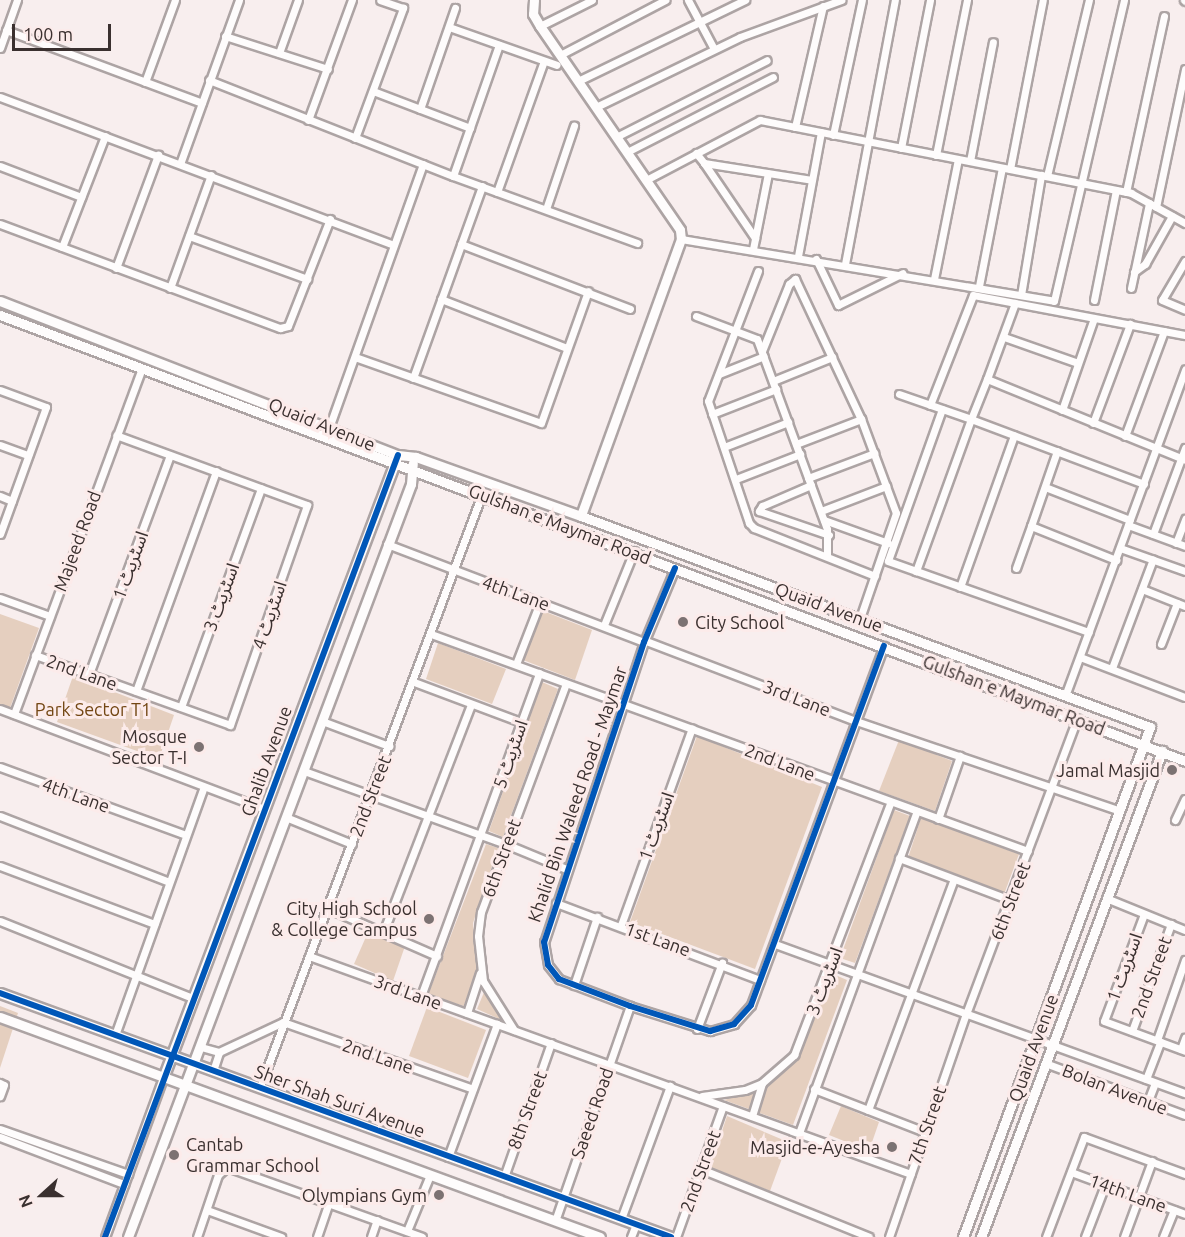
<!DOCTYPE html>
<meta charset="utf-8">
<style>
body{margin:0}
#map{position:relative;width:1185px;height:1237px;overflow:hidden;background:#f8eeee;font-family:Ubuntu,"Noto Sans Arabic",sans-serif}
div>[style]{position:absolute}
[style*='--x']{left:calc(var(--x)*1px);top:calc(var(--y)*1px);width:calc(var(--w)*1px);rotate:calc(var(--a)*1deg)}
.green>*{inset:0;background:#e5cfbf}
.roads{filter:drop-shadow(2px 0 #ada4a4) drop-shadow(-2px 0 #ada4a4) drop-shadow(0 2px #ada4a4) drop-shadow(0 -2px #ada4a4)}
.street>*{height:7px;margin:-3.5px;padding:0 3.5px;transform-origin:3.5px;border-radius:3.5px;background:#fefcfc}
.secondary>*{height:9px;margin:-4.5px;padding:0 4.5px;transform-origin:4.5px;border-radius:4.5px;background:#fefcfc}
.cycleway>*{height:6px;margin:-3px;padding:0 3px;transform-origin:3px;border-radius:3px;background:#0057b8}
.dots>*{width:16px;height:16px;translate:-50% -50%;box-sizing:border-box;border:3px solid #fcebea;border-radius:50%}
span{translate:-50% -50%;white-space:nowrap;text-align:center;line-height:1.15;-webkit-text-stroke:6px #fcebea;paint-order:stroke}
.street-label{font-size:18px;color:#3a302f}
.poi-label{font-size:18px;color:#3a302f}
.left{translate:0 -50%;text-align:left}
.right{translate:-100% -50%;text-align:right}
.park-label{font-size:18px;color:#734714}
.north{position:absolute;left:12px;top:1165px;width:60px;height:60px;-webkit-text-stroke:4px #fcebea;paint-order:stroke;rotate:249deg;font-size:16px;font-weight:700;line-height:24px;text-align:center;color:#3a302f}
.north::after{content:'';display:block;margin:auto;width:21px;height:27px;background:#3a302f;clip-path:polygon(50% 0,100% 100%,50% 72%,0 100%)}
.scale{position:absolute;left:12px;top:24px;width:99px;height:27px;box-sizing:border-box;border:3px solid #3a302f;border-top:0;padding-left:8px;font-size:18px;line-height:21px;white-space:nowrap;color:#3a302f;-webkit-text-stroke:4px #fcebea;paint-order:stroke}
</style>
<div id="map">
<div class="green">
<div style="clip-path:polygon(543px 611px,592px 630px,575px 680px,523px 660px)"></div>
<div style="clip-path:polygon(0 614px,39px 628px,10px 708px,0 704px)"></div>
<div style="clip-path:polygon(438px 643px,506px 669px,492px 704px,426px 679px)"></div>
<div style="clip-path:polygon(73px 676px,174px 715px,159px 759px,57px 722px)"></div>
<div style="clip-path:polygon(542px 682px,558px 689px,503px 837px,489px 831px)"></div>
<div style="clip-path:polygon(697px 736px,822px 787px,755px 969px,630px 922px)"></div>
<div style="clip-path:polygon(899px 740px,952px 761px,935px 811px,879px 791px)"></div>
<div style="clip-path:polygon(894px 810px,910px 816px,855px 963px,840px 958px)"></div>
<div style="clip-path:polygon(921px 818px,1019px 854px,1003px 897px,908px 858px)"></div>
<div style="clip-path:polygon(486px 844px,498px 848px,473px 923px,477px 967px,464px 1006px,428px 995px)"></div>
<div style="clip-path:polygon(369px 930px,405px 946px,393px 981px,354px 964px)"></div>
<div style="clip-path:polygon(833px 974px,847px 980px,793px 1125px,757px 1112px,767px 1084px,786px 1070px,801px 1052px)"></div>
<div style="clip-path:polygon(485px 990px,506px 1022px,477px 1009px)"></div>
<div style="clip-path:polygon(0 1006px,18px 1013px,0 1068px)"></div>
<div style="clip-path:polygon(427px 1007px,486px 1030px,468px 1078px,409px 1056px)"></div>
<div style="clip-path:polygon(756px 1091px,749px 1109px,724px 1100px)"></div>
<div style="clip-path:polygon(841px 1106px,879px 1122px,869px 1151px,829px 1135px)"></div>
<div style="clip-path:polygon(727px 1116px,788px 1142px,770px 1191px,710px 1167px)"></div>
</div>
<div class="roads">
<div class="street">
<div style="--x:688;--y:0;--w:55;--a:62"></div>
<div style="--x:1184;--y:0;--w:1;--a:45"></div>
<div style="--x:540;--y:26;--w:58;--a:-26.6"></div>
<div style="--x:449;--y:27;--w:114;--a:19.4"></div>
<div style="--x:6;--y:30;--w:209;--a:20.4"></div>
<div style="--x:225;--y:36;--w:108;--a:17.8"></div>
<div style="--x:0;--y:48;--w:51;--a:-70.5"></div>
<div style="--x:279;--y:53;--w:56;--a:-70.3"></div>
<div style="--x:560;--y:55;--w:119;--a:-27.6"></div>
<div style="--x:209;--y:80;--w:262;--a:21.5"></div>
<div style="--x:453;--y:176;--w:196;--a:20"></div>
<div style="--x:578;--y:81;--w:186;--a:-25.9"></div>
<div style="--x:145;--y:82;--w:87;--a:-69.9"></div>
<div style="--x:373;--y:91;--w:104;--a:20.9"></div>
<div style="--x:0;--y:97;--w:420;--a:20.6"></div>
<div style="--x:596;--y:107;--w:160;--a:-25.9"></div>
<div style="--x:740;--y:37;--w:108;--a:-20.1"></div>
<div style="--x:420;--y:109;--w:107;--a:-70.9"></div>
<div style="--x:308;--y:120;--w:128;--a:-69.9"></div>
<div style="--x:795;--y:127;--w:124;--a:-77"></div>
<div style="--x:833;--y:135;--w:138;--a:-77.9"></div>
<div style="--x:616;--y:137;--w:169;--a:-27"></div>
<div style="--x:355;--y:138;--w:139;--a:-69.7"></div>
<div style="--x:403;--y:8;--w:24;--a:-161"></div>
<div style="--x:901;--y:148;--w:151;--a:-78.9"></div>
<div style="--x:627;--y:152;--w:164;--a:-27.2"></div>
<div style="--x:696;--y:153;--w:13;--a:51"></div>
<div style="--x:704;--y:163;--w:109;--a:8.9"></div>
<div style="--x:936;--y:155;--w:158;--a:-78.7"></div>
<div style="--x:970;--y:161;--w:121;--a:-79.1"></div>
<div style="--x:704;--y:163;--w:91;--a:55.8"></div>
<div style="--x:180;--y:164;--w:174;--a:-70.2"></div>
<div style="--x:0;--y:166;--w:87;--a:20.9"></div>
<div style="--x:1010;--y:169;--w:172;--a:-79"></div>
<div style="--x:453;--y:176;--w:139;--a:-70.7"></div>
<div style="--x:1047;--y:176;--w:181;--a:-76.6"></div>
<div style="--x:646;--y:180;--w:129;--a:-27.8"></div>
<div style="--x:760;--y:120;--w:378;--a:11.1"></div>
<div style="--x:1131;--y:193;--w:62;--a:29.1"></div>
<div style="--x:497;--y:192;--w:139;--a:-70.3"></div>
<div style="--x:1126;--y:192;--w:180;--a:-77.8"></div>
<div style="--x:1156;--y:207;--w:141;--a:-78.1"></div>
<div style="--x:546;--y:209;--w:88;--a:-71.4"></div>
<div style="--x:0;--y:224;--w:299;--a:20.4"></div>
<div style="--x:280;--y:328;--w:8;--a:-14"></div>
<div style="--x:288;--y:326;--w:115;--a:-68.6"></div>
<div style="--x:189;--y:236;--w:126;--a:20"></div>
<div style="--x:681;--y:239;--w:378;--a:9.4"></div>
<div style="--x:1054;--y:301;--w:309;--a:-76.9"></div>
<div style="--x:461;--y:244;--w:181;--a:21"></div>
<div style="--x:62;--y:247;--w:119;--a:-68.8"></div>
<div style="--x:753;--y:249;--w:77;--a:-78.8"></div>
<div style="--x:798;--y:256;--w:126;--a:-79.5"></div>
<div style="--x:816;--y:259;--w:51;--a:64.4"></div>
<div style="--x:838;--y:305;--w:72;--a:-26.2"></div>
<div style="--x:1185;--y:261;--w:45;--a:120.5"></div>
<div style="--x:1162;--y:300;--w:25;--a:23"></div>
<div style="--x:845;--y:264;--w:269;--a:-79.3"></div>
<div style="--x:116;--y:268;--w:121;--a:-69.6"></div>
<div style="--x:758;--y:271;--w:139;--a:111"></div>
<div style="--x:708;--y:401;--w:129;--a:71.4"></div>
<div style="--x:749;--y:523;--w:7;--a:45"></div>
<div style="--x:754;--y:528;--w:130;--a:21.6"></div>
<div style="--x:1134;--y:272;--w:14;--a:-36"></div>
<div style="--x:1145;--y:264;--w:55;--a:-60.6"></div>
<div style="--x:934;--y:279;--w:122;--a:-78.7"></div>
<div style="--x:979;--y:286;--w:120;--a:-79"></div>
<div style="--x:170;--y:288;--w:120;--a:-70.1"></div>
<div style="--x:1131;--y:288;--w:87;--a:-78"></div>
<div style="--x:1021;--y:295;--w:122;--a:-80.5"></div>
<div style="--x:441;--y:299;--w:135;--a:21.3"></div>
<div style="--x:1094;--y:300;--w:112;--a:-78.7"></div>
<div style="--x:696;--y:316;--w:65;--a:20.7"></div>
<div style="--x:757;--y:339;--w:202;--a:69.8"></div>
<div style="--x:827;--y:529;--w:26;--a:90"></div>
<div style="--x:1004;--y:337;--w:78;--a:19.4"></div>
<div style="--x:762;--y:351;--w:72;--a:-68.1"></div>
<div style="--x:789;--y:284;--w:8;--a:-40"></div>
<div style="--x:795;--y:279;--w:155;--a:64.8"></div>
<div style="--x:861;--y:419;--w:100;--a:69.6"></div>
<div style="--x:896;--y:513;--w:111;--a:108.9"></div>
<div style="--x:355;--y:357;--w:197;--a:19.5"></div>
<div style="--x:541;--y:423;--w:140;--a:-70.4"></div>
<div style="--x:719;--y:374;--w:48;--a:-21.8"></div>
<div style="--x:413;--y:378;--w:204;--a:-70.2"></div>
<div style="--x:987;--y:379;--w:81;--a:-69.8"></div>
<div style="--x:773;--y:381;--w:64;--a:-22.1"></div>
<div style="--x:0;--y:390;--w:49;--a:20.3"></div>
<div style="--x:46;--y:407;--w:135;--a:109.9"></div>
<div style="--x:899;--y:394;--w:76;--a:19.1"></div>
<div style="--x:971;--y:419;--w:162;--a:109.9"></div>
<div style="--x:930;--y:405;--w:118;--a:-68.6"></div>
<div style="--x:973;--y:295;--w:216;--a:10.7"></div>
<div style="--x:942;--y:409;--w:161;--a:109.6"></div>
<div style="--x:888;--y:561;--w:213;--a:19.5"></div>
<div style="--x:1062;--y:410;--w:97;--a:-70.8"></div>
<div style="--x:712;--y:414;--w:69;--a:-21.3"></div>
<div style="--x:1093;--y:423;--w:106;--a:-69.5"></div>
<div style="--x:330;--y:425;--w:277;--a:-70.4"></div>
<div style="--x:1125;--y:436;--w:112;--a:-69.6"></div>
<div style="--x:796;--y:444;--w:70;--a:-21"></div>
<div style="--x:0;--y:445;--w:30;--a:20"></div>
<div style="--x:724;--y:447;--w:69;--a:-21.3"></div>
<div style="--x:1057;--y:451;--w:79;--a:109.1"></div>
<div style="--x:1031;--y:526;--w:92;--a:21.8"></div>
<div style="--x:808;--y:478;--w:71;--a:-20.7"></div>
<div style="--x:736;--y:479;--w:69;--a:-21.3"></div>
<div style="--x:1144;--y:484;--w:185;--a:-159.4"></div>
<div style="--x:971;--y:419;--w:43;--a:-68.2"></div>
<div style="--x:987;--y:379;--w:214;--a:22.2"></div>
<div style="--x:811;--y:485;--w:53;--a:156.8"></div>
<div style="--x:762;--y:506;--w:6;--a:121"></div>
<div style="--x:759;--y:511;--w:74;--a:18.9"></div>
<div style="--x:1045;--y:487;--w:91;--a:21.2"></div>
<div style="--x:0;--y:496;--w:13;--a:23"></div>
<div style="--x:821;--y:511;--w:70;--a:-21"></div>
<div style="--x:824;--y:520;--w:68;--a:19.8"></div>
<div style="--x:1128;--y:525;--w:61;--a:20.2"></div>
<div style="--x:1153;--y:534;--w:92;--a:-69.6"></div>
<div style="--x:1176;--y:543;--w:26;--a:-69"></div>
<div style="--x:387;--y:544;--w:275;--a:20.9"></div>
<div style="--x:1120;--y:548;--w:69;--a:19.5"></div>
<div style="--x:675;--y:568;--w:80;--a:112.7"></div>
<div style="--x:644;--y:642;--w:316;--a:108.4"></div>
<div style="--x:544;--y:942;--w:23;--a:80"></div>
<div style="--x:548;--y:965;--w:18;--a:52"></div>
<div style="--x:559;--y:979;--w:76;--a:20.8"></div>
<div style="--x:630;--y:1006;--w:84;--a:17.4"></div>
<div style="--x:710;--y:1031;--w:25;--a:-16"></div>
<div style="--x:734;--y:1024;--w:25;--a:-48"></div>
<div style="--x:751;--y:1005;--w:383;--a:-69.7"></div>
<div style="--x:1016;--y:568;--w:45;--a:-70.3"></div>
<div style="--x:960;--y:587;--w:161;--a:-70.4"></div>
<div style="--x:1142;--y:589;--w:46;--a:21.6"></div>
<div style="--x:0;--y:598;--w:53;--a:19.8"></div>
<div style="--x:604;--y:625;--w:80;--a:-67.9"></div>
<div style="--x:431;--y:634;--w:635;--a:19.98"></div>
<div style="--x:646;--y:641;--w:225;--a:20.9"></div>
<div style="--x:856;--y:721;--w:279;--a:18.8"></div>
<div style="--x:1161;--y:644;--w:44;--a:-68.7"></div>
<div style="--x:35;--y:655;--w:207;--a:19.7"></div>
<div style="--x:230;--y:725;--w:233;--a:-70.7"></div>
<div style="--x:307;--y:505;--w:203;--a:-159.9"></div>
<div style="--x:1080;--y:657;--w:112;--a:20.9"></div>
<div style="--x:516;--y:664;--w:66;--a:-68.8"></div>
<div style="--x:1112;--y:668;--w:116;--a:-69.4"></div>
<div style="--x:89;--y:674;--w:233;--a:-69.7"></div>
<div style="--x:414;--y:682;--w:114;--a:20.5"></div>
<div style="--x:136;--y:691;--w:234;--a:-70"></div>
<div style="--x:1065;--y:696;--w:348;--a:-69.8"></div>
<div style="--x:181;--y:707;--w:233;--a:-69.9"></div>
<div style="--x:0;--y:709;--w:282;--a:20.7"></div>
<div style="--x:14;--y:714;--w:369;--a:-69.7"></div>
<div style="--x:322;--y:721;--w:72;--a:20.5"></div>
<div style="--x:0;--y:767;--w:198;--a:20.1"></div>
<div style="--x:304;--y:771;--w:215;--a:19.9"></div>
<div style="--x:506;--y:844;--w:65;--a:22.6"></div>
<div style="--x:0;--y:816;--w:181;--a:21.3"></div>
<div style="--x:288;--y:818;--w:69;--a:22.1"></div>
<div style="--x:938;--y:819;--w:67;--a:-70.8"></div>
<div style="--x:1175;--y:820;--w:23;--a:-65"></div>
<div style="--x:899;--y:858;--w:119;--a:20.7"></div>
<div style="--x:0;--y:866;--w:165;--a:20.6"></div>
<div style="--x:1106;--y:898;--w:85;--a:22.1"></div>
<div style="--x:556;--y:903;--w:218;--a:20.7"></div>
<div style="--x:327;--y:908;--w:120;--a:23.6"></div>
<div style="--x:1144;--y:914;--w:114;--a:110.5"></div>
<div style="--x:1104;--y:1021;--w:86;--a:20.3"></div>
<div style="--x:0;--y:921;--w:208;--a:21.8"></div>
<div style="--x:621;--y:925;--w:209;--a:-70.2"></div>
<div style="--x:384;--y:930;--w:242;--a:-68.9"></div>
<div style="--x:775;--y:944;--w:436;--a:20"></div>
<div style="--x:309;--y:956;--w:640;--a:19.91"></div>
<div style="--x:574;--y:985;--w:72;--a:-71.3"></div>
<div style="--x:421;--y:996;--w:344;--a:-69.9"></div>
<div style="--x:467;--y:1013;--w:42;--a:-72"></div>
<div style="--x:283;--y:1022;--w:201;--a:19.4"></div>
<div style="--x:697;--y:1029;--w:71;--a:-69.3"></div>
<div style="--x:514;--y:1030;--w:58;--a:-122.3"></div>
<div style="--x:483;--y:981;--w:45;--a:-96.3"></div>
<div style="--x:478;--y:936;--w:24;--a:-83"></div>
<div style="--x:481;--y:912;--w:243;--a:-69.6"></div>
<div style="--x:1132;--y:1031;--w:114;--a:-70"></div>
<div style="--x:115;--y:1035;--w:263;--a:-70.3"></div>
<div style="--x:1157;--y:1040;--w:85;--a:-70.7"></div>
<div style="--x:201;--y:1047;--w:19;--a:16"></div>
<div style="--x:219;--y:1052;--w:71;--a:-25.1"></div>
<div style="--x:1181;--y:1049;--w:12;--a:-70"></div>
<div style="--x:1045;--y:1063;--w:149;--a:20.4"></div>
<div style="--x:213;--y:1071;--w:20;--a:-72"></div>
<div style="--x:1146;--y:1079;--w:40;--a:-69"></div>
<div style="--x:0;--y:1083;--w:4;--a:27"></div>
<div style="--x:4;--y:1085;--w:12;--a:110"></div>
<div style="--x:260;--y:1087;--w:633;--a:-69.48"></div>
<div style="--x:814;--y:1089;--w:119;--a:21.2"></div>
<div style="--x:702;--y:1096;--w:43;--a:-7.9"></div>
<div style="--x:745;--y:1090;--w:18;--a:-22"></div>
<div style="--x:762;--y:1083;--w:43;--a:-41.2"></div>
<div style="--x:794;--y:1055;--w:270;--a:-69.1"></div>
<div style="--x:1148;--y:1101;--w:19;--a:-69"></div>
<div style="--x:868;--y:1110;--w:244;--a:-69.6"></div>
<div style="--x:752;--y:1116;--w:34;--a:-73"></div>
<div style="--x:0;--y:1129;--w:136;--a:19.4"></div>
<div style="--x:799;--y:1133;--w:343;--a:-69.9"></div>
<div style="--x:0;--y:1137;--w:133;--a:20.8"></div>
<div style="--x:448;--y:1157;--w:142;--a:-69.8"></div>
<div style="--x:701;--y:1169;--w:181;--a:22"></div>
<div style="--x:1071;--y:1172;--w:121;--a:20.2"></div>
<div style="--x:504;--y:1177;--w:142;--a:-70.7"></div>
<div style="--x:207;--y:1210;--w:79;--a:20"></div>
<div style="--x:621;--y:1219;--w:142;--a:-69.8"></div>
<div style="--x:555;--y:1221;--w:228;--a:-70.8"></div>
<div style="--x:407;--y:1231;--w:61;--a:-67.7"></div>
<div style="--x:105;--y:1237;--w:169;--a:-70"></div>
<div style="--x:197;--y:1237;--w:65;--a:-71.3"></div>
<div style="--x:218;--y:1175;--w:12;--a:-42"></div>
<div style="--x:227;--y:1167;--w:207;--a:19.7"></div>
<div style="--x:317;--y:1237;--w:36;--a:-71"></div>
<div style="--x:371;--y:1237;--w:18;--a:-71"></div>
<div style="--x:631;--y:1237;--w:14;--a:-69"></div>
<div style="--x:676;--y:1237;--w:139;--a:-70.3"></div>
<div style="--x:889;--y:1237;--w:236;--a:-71"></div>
<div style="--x:966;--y:1014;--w:316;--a:-69.4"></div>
<div style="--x:1046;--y:1237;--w:107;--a:-69.2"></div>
<div style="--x:1084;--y:1137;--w:108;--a:20.1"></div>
<div style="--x:1085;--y:1237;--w:56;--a:-69"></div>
<div style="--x:1124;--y:1237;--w:81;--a:-69.8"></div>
<div style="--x:1163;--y:1237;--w:29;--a:-68"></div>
</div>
<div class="secondary">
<div style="--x:534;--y:0;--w:14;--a:94"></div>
<div style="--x:533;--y:14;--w:14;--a:60"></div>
<div style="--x:540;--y:26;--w:247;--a:55.5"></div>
<div style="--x:680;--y:230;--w:9;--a:84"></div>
<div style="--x:681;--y:239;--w:294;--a:109.9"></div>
<div style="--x:0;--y:301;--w:427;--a:21.2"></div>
<div style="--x:398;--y:455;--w:18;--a:6"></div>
<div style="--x:416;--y:457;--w:175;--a:19.7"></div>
<div style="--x:581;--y:516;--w:607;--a:20.35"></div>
<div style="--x:1150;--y:727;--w:543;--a:110.14"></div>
<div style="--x:0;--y:315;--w:1266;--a:20.62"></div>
<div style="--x:0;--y:993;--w:714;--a:19.98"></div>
<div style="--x:0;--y:1017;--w:639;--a:20.14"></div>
<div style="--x:163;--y:1078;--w:664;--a:-69.35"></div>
<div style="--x:128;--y:1237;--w:804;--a:-69.4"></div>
<div style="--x:411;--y:484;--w:21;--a:-85"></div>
<div style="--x:981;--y:1237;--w:519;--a:-69.57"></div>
</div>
</div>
<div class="cycleway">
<div style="--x:675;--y:568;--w:80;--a:112.7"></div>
<div style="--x:644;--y:642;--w:316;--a:108.4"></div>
<div style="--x:544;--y:942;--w:23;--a:80"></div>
<div style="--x:548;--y:965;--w:18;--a:52"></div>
<div style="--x:559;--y:979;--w:76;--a:20.8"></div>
<div style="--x:630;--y:1006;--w:84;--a:17.4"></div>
<div style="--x:710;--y:1031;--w:25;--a:-16"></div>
<div style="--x:734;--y:1024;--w:25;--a:-48"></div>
<div style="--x:751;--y:1005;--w:383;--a:-69.7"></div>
<div style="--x:0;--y:993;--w:714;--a:19.98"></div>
<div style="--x:105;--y:1237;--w:835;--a:-69.46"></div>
</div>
<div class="dots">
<div style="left:683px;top:622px;background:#7c7272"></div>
<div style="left:199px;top:747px;background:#7c7272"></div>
<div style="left:1172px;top:770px;background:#7c7272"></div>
<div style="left:429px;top:919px;background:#7c7272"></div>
<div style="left:892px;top:1147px;background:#7c7272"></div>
<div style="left:174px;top:1155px;background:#7c7272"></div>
<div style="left:439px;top:1195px;background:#7c7272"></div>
</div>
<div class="street-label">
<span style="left:322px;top:424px;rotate:22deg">Quaid Avenue</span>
<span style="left:560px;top:524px;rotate:21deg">Gulshan e Maymar Road</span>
<span style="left:77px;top:541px;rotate:-70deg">Majeed Road</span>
<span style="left:130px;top:565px;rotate:-70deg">اسٹریٹ 1</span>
<span style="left:516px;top:593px;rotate:20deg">4th Lane</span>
<span style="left:221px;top:597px;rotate:-70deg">اسٹریٹ 3</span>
<span style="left:829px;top:607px;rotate:20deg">Quaid Avenue</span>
<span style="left:269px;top:615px;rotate:-71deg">اسٹریٹ 4</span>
<span style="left:82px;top:672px;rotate:20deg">2nd Lane</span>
<span style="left:1014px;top:695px;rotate:21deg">Gulshan e Maymar Road</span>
<span style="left:797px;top:698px;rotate:21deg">3rd Lane</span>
<span style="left:510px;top:754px;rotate:-71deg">اسٹریٹ 5</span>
<span style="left:266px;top:761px;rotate:-70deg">Ghalib Avenue</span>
<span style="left:780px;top:762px;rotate:21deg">2nd Lane</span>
<span style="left:577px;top:794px;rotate:-71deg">Khalid Bin Waleed Road - Maymar</span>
<span style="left:76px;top:795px;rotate:20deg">4th Lane</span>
<span style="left:370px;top:796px;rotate:-69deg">2nd Street</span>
<span style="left:656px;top:826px;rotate:-70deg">اسٹریٹ 1</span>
<span style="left:501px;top:858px;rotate:-70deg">6th Street</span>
<span style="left:1010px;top:901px;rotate:-69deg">6th Street</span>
<span style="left:658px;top:939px;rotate:20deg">1st Lane</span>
<span style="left:1124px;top:967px;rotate:-70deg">اسٹریٹ 1</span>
<span style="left:1151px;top:977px;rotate:-70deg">2nd Street</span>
<span style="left:824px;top:981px;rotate:-69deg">اسٹریٹ 3</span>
<span style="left:408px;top:992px;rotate:20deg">3rd Lane</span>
<span style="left:1033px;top:1048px;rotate:-70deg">Quaid Avenue</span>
<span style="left:378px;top:1056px;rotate:19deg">2nd Lane</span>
<span style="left:1115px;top:1089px;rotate:21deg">Bolan Avenue</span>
<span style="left:340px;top:1101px;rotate:20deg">Sher Shah Suri Avenue</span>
<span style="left:527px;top:1110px;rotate:-70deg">8th Street</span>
<span style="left:592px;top:1113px;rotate:-71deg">Saeed Road</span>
<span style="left:927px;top:1125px;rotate:-71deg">7th Street</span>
<span style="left:700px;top:1171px;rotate:-70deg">2nd Street</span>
<span style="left:1128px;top:1193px;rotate:20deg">14th Lane</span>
</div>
<div class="poi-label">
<span class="left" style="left:695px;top:622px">City School</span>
<span class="right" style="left:187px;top:747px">Mosque<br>Sector T-I</span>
<span class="right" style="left:1160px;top:770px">Jamal Masjid</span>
<span class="right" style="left:417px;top:919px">City High School<br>&amp; College Campus</span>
<span class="left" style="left:186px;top:1155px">Cantab<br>Grammar School</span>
<span class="right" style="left:880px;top:1147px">Masjid-e-Ayesha</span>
<span class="right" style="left:427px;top:1195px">Olympians Gym</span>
</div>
<div class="park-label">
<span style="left:93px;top:709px">Park Sector T1</span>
</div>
<div class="north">N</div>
<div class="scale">100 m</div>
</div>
